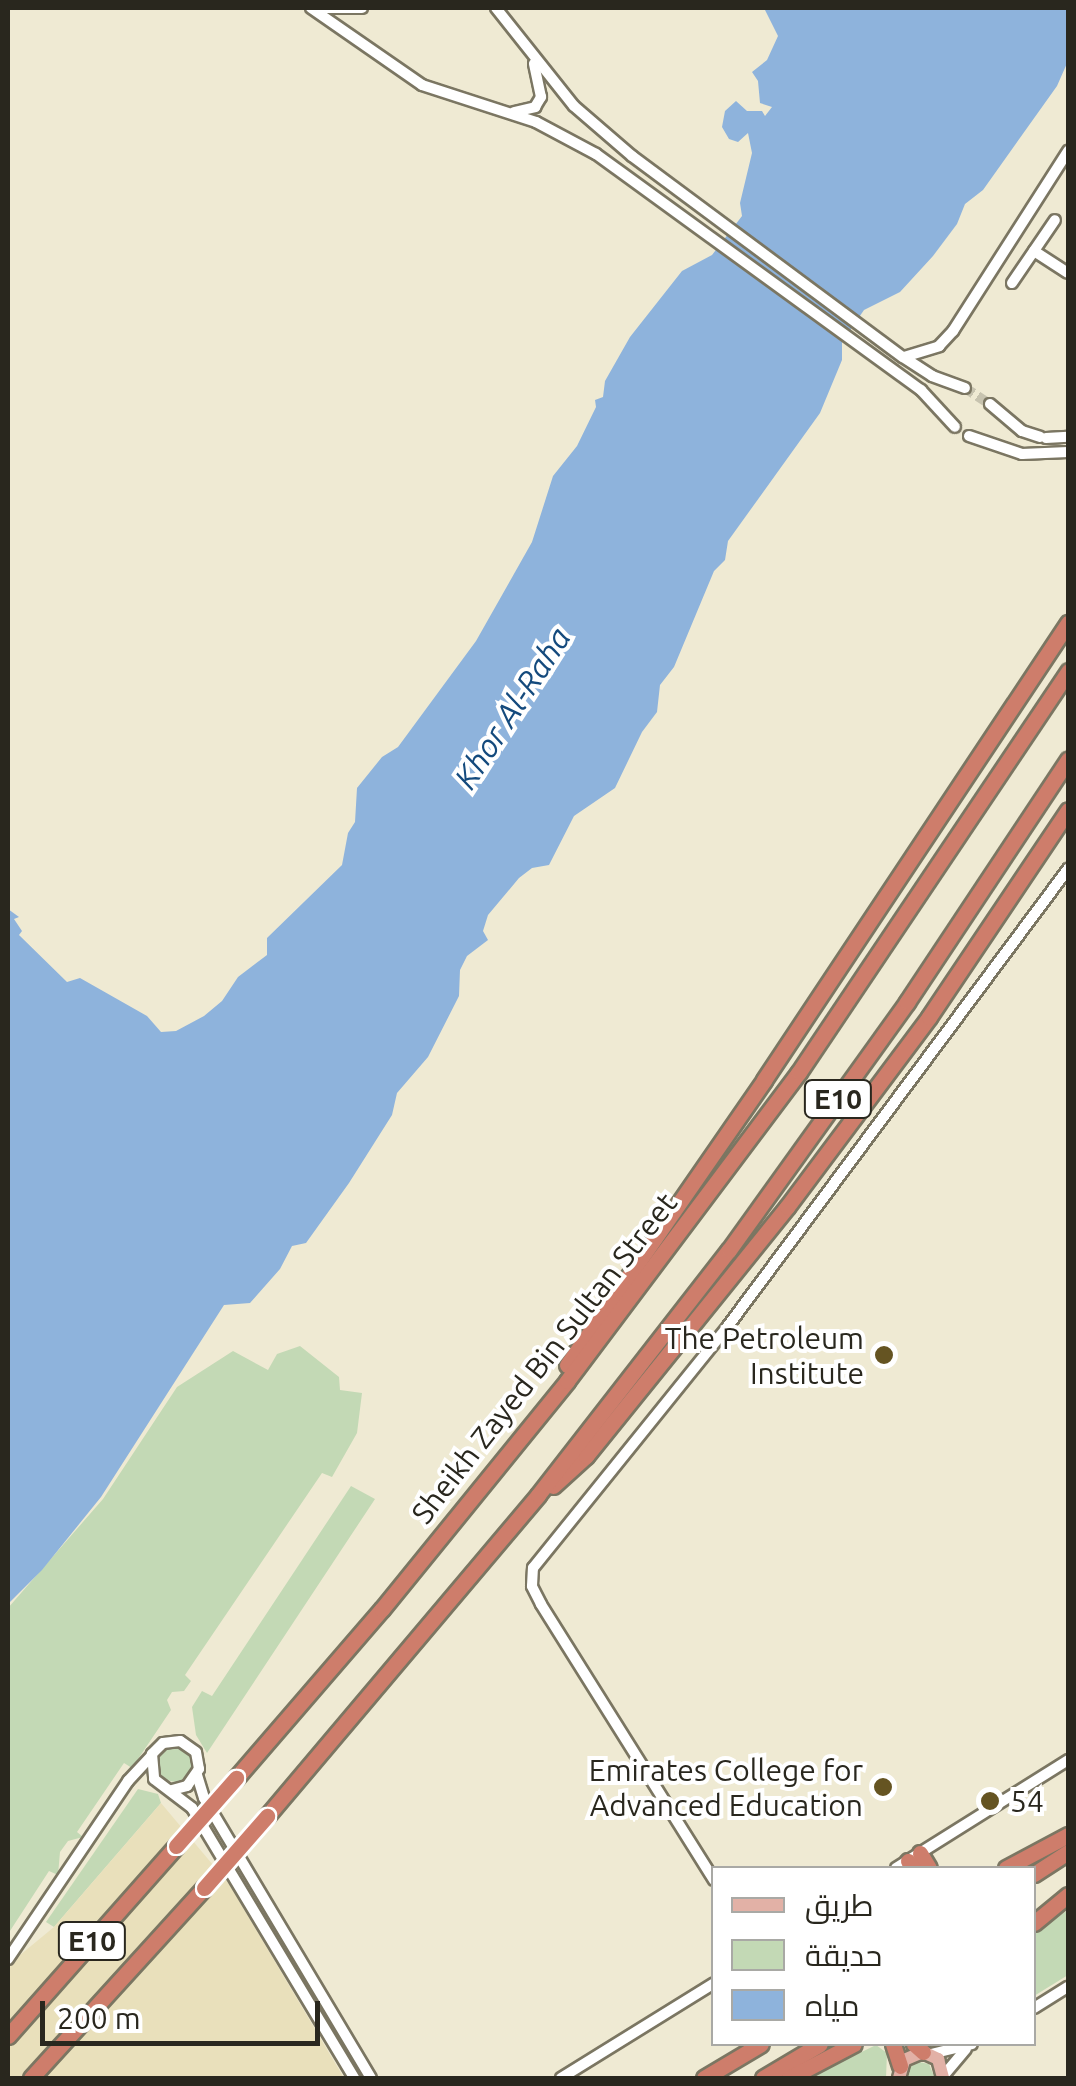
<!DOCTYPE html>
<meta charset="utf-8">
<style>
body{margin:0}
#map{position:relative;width:1076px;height:2086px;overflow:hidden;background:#efead3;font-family:Ubuntu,Cairo,sans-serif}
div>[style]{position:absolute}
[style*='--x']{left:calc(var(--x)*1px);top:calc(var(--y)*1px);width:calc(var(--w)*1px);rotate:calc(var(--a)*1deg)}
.green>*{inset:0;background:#c3d9b5}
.round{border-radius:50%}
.sand>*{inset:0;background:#e9e0bb}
.water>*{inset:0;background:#8eb3dc}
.minor-tunnel>*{height:10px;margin-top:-5px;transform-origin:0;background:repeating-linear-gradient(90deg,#c7c3af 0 10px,transparent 0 15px)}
.roads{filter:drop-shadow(2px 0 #7b7662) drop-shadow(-2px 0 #7b7662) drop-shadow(0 2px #7b7662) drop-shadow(0 -2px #7b7662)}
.minor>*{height:10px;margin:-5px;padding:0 5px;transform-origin:5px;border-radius:5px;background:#fff}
.major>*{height:12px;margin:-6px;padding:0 6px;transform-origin:6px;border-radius:6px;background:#e2b1a6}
.highway>*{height:15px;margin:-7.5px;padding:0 7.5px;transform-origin:7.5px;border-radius:7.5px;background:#ce7d6b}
.bridges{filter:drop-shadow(2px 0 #fff) drop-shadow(-2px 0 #fff) drop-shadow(0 2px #fff) drop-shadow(0 -2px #fff)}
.highway-bridge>*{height:15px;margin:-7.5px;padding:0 7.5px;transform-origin:7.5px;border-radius:7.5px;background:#ce7d6b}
.dots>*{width:28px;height:28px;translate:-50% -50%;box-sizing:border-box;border:5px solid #fff;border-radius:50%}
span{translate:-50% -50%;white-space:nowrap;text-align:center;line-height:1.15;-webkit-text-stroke:8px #fff;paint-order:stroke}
.shield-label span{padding:2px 8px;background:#fff;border:2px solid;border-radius:8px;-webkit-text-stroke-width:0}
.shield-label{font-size:28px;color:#29271e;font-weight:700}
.poi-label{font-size:30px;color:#29271e}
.right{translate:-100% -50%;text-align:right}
.left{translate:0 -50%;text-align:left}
.street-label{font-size:30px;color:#29271e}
.water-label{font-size:32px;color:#144a7d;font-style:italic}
.frame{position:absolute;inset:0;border:10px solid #29271e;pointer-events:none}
.legend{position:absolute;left:711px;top:1866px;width:325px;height:180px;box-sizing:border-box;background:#fff;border:2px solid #a9a9a5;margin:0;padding:12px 18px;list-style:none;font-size:30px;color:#29271e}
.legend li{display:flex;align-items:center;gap:20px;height:50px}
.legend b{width:50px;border:2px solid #a9a9a5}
.scale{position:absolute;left:40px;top:2001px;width:280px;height:45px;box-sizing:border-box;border:5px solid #29271e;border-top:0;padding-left:12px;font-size:30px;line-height:35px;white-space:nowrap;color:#29271e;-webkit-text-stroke:8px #fff;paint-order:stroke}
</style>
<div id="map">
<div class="green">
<div style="clip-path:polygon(300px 1346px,339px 1377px,340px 1390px,362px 1393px,357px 1433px,332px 1477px,322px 1473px,185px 1675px,191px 1681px,184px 1691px,172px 1692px,167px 1700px,171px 1710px,132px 1768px,124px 1763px,77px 1832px,83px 1837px,68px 1841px,60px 1852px,58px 1875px,49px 1871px,8px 1934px,8px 1608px,103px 1499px,177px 1387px,233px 1351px,268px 1370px,277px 1354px)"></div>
<div style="clip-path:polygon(351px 1486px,375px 1499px,207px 1753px,196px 1735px,192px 1707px,202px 1691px,212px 1696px)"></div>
<div class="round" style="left:157px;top:1744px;width:38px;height:38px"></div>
<div style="clip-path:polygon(138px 1789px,158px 1794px,161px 1803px,54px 1927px,46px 1922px)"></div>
<div style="clip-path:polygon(1068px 1910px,1068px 1975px,1034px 1996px,1034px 1933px)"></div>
<div style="clip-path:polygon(876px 2045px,887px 2053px,886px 2078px,808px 2078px)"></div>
<div style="clip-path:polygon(914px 2061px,929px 2064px,935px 2078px,902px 2078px,905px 2067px)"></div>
</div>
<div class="sand">
<div style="clip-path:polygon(161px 1803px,229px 1884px,344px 2078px,8px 2078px,8px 1965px,54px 1927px)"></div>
</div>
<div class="water">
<div style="clip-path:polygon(764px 8px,1068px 8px,1068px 61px,1057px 86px,983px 190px,965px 204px,957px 224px,933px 256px,900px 292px,864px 310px,842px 342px,842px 360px,820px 413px,728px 541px,725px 560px,714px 571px,674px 667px,660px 685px,657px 712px,642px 732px,615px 788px,574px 816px,549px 865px,532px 868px,519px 878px,488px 915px,483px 931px,488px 940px,467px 956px,460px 970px,459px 996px,428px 1057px,397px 1093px,392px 1115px,349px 1183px,306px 1243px,292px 1246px,280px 1269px,250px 1303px,224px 1305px,101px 1497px,42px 1570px,8px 1604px,8px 909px,19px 917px,14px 919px,22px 931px,19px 935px,67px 982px,80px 978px,147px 1016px,161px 1032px,176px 1031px,204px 1016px,222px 1001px,238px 977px,267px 955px,267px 938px,342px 865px,348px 833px,355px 822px,357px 788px,382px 757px,398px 747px,476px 641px,532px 542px,553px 476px,577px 446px,596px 407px,595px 400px,603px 397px,605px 381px,630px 337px,682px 271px,712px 255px,742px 216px,740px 203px,752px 153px,748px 133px,738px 142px,729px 139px,722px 127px,725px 111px,736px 101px,747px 111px,762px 111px,765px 116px,772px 107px,760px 103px,758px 81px,752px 72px,767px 60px,778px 36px)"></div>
</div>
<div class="minor-tunnel">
<div style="--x:965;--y:388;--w:30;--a:33"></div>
</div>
<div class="roads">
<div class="minor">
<div style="--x:311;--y:8;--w:135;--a:34.7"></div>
<div style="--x:422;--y:85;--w:120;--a:18"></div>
<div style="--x:536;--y:122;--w:68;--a:28.1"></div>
<div style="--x:596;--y:154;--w:402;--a:36"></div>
<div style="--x:921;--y:390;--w:50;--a:47.4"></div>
<div style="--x:326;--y:8;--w:36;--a:0"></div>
<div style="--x:496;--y:8;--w:125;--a:51.5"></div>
<div style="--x:574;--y:106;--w:77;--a:40.8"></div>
<div style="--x:632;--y:156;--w:337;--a:36.6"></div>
<div style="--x:903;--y:357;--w:35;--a:33"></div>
<div style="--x:932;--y:376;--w:35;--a:20"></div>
<div style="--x:514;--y:112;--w:22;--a:-13"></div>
<div style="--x:535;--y:107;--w:12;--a:-59"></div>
<div style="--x:541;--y:97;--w:34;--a:-102"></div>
<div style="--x:1034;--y:251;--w:40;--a:32.9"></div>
<div style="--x:1012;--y:283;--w:76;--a:-55.7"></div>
<div style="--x:904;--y:357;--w:37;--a:-17"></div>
<div style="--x:939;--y:346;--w:21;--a:-47"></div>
<div style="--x:953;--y:331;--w:214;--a:-57.4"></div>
<div style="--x:990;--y:404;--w:42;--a:40.2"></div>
<div style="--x:1022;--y:431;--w:19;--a:18"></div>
<div style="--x:969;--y:436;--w:56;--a:18.8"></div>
<div style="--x:1022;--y:454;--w:46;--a:-2.5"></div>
<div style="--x:1046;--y:438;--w:22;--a:-3"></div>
<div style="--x:197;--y:1775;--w:24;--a:73"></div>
<div style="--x:204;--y:1798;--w:326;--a:59.2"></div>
<div style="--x:172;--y:1790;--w:16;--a:-15"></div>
<div style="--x:187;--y:1786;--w:21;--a:-55"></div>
<div style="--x:199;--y:1769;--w:17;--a:-100"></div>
<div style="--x:196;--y:1752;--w:19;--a:-145"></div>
<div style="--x:180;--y:1741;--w:17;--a:173"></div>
<div style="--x:163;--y:1743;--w:16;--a:135"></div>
<div style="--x:152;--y:1754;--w:25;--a:85"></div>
<div style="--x:154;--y:1779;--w:48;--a:37.3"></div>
<div style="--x:192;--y:1808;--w:315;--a:59"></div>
<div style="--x:896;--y:1868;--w:203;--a:-32.1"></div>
<div style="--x:714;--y:1880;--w:326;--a:-122.1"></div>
<div style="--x:541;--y:1604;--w:20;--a:-117"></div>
<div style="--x:532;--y:1586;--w:18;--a:-87"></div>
<div style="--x:533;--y:1568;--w:311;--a:-51.1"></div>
<div style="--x:728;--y:1326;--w:570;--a:-53.35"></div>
<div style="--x:8;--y:1959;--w:215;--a:-56"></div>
<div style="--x:128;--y:1781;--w:34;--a:-47"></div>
<div style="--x:1034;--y:2008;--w:40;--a:-32"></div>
<div style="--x:931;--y:2054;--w:42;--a:-13.7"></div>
<div style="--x:944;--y:2075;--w:34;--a:-50"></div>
<div style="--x:561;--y:2078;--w:180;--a:-31.8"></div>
</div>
<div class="major">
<div style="--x:899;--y:2078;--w:19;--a:-74"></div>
<div style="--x:904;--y:2060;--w:21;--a:-23"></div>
<div style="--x:923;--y:2052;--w:17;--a:25"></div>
<div style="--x:938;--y:2059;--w:20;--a:75"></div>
</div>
<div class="highway">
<div style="--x:567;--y:1365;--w:346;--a:-55.3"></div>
<div style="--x:764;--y:1080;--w:549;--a:-56.37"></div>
<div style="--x:553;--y:1486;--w:45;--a:-42.3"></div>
<div style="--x:586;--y:1456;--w:320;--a:-51.1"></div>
<div style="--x:787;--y:1207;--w:237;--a:-53.2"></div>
<div style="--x:929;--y:1017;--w:249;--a:-56.1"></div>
<div style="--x:236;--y:1778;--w:223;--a:-49.2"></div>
<div style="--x:382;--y:1609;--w:294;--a:-50.9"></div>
<div style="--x:567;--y:1381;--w:386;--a:-53.1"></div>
<div style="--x:799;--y:1072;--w:483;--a:-56.1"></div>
<div style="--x:267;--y:1816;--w:420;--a:-49.8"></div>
<div style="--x:538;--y:1495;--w:311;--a:-52.1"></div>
<div style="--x:729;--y:1250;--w:305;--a:-54.3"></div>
<div style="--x:907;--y:1002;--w:291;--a:-56.4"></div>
<div style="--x:920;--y:1853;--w:17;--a:59"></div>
<div style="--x:908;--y:1861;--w:9;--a:54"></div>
<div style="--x:1006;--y:1868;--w:70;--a:-28"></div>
<div style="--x:1034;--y:1874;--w:40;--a:-32.9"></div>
<div style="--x:1034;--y:1923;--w:44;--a:-39.5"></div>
<div style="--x:8;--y:2036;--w:254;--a:-48.5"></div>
<div style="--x:893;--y:2044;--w:23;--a:72"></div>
<div style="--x:914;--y:2044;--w:12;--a:42"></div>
<div style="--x:31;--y:2078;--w:257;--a:-47.7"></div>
<div style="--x:704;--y:2078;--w:66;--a:-30.8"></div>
<div style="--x:763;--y:2078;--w:66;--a:-30.8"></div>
<div style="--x:789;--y:2078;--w:73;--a:-27.6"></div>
</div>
</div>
<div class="bridges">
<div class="highway-bridge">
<div style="--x:176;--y:1846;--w:91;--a:-48.6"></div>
<div style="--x:204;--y:1888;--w:96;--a:-48.8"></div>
</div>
</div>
<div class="dots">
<div style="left:884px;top:1355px;background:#655422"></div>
<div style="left:883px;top:1787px;background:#655422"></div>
<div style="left:990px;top:1801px;background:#655422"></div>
</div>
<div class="shield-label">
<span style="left:838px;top:1099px">E10</span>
<span style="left:92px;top:1941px">E10</span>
</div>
<div class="poi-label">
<span class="right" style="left:864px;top:1355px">The Petroleum<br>Institute</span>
<span class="right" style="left:863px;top:1787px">Emirates College for<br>Advanced Education</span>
<span class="left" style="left:1010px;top:1801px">54</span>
</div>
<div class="street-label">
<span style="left:544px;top:1358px;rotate:-52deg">Sheikh Zayed Bin Sultan Street</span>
</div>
<div class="water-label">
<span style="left:512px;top:708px;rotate:-57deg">Khor Al-Raha</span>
</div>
<div class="frame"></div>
<ul class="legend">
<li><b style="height:12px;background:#e2b1a6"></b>طريق</li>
<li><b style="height:28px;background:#c3d9b5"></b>حديقة</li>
<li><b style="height:28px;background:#8eb3dc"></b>مياه</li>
</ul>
<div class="scale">200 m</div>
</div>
